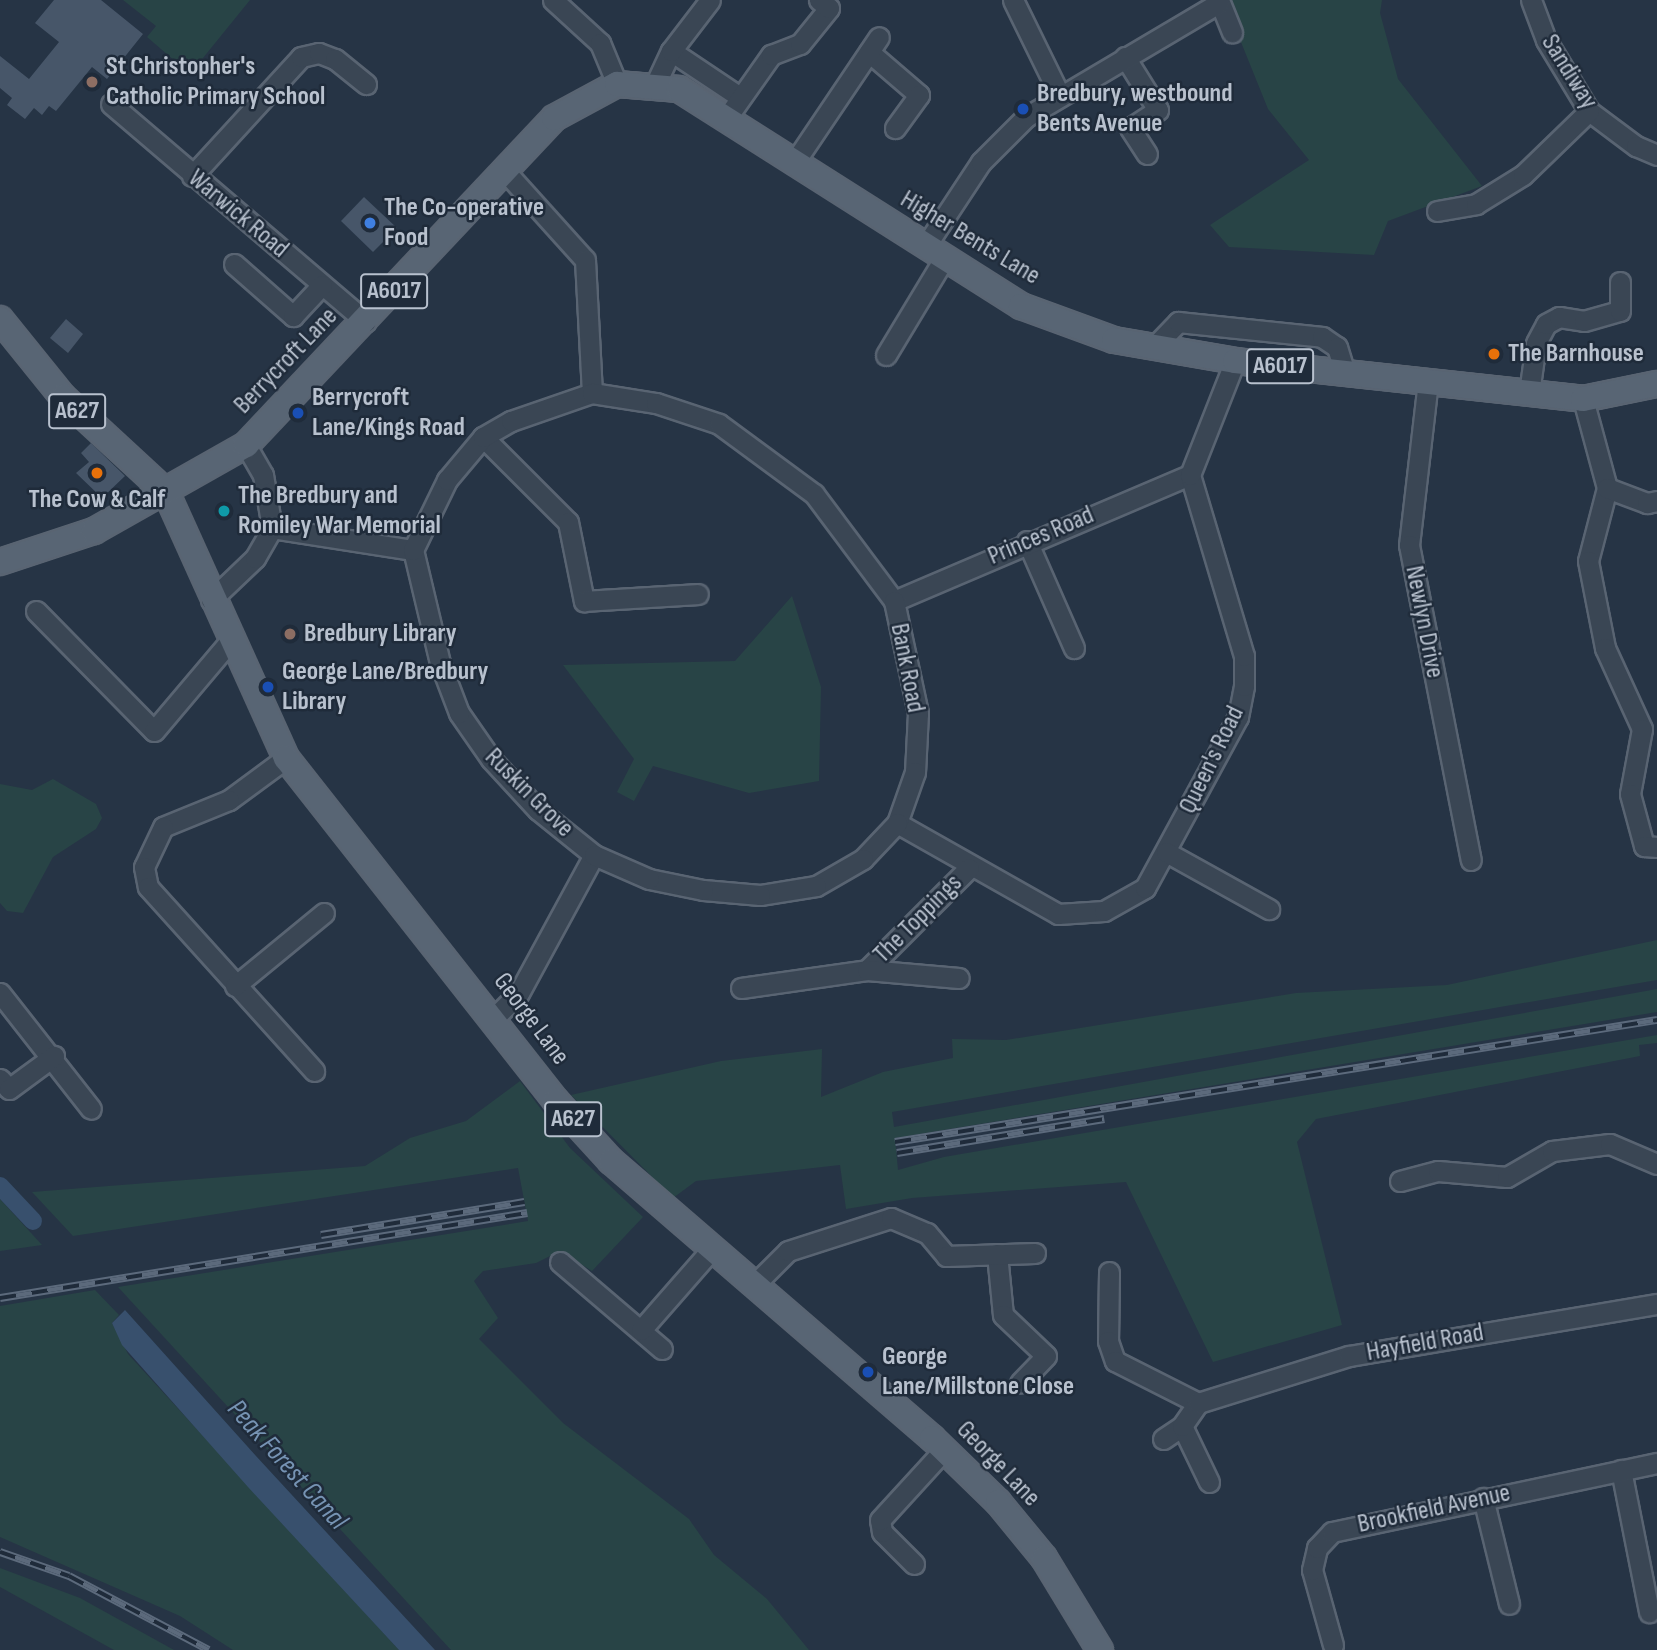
<!DOCTYPE html>
<style>
body{margin:0}
#map{position:relative;width:1657px;height:1650px;overflow:hidden;background:#263445;font-family:"Sofia Sans Condensed",sans-serif}
div>[style]{position:absolute}
[style*='--x']{left:calc(var(--x)*1px);top:calc(var(--y)*1px);width:calc(var(--w)*1px);rotate:calc(var(--a)*1deg)}
.green>*{inset:0;background:#284446}
.water>*{inset:0;background:#38506d}
.canal>*{height:18px;margin:-9px;padding:0 9px;transform-origin:9px;border-radius:9px;background:#38506d}
.building>*{inset:0;background:#475669}
.roads{filter:drop-shadow(2px 0 #596472) drop-shadow(-2px 0 #596472) drop-shadow(0 2px #596472) drop-shadow(0 -2px #596472)}
.minor>*{height:19px;margin:-9.5px;padding:0 9.5px;transform-origin:9.5px;border-radius:9.5px;background:#3a4654}
.major>*{height:24px;margin:-12px;padding:0 12px;transform-origin:12px;border-radius:12px;background:#586574}
.rail>*{height:8px;margin-top:-4px;transform-origin:0;background:repeating-linear-gradient(90deg,#1f2b3a 0 16px,#5c6a7c 0 32px);box-sizing:border-box;border-block:2px solid #5c6a7c}
.dots>*{width:19px;height:19px;translate:-50% -50%;box-sizing:border-box;border:4px solid #1f2b3a;border-radius:50%}
span{translate:-50% -50%;white-space:nowrap;text-align:center;line-height:1.15;-webkit-text-stroke:5px #1f2b3a;paint-order:stroke}
.shield-label span{padding:2px 5px;background:#1f2b3a;border:2px solid;border-radius:5px;-webkit-text-stroke-width:0}
.shield-label{font-size:24px;color:#b8c1ce;font-weight:700}
.poi-label{font-size:26px;color:#b8c1ce;font-weight:700}
.left{translate:0 -50%;text-align:left}
.street-label{font-size:26px;color:#b8c1ce}
.water-label{font-size:28px;color:#7693b3;font-style:italic}
</style>
<div id="map">
<div class="green">
<div style="clip-path:polygon(123px 0,250px 0,190px 74px,147px 37px,156px 26px)"></div>
<div style="clip-path:polygon(1224px 0,1382px 0,1380px 13px,1398px 79px,1482px 186px,1388px 221px,1374px 255px,1229px 247px,1210px 225px,1309px 160px,1268px 109px)"></div>
<div style="clip-path:polygon(792px 596px,821px 687px,819px 781px,749px 793px,653px 766px,634px 801px,617px 792px,634px 759px,563px 665px,735px 661px)"></div>
<div style="clip-path:polygon(53px 779px,96px 804px,102px 818px,96px 829px,53px 857px,23px 913px,7px 911px,0 903px,0 784px,32px 790px)"></div>
<div style="clip-path:polygon(1657px 940px,1657px 980px,892px 1112px,894px 1127px,1657px 989px,1657px 1012px,895px 1138px,898px 1170px,944px 1157px,1657px 1035px,1657px 1043px,1639px 1045px,1640px 1056px,1316px 1119px,1297px 1142px,1342px 1325px,1213px 1362px,1126px 1182px,912px 1198px,846px 1209px,840px 1165px,696px 1181px,673px 1198px,571px 1095px,721px 1061px,822px 1049px,821px 1097px,883px 1072px,953px 1058px,952px 1039px,1006px 1040px,1296px 993px,1447px 985px)"></div>
<div style="clip-path:polygon(520px 1081px,570px 1148px,643px 1217px,592px 1271px,560px 1251px,536px 1263px,483px 1271px,474px 1281px,498px 1318px,479px 1339px,563px 1423px,689px 1519px,714px 1555px,767px 1599px,809px 1650px,451px 1650px,118px 1287px,528px 1221px,518px 1168px,73px 1236px,32px 1192px,365px 1166px,410px 1138px,466px 1121px)"></div>
<div style="clip-path:polygon(0 1199px,42px 1245px,0 1251px)"></div>
<div style="clip-path:polygon(95px 1290px,119px 1315px,112px 1323px,128px 1354px,399px 1650px,233px 1650px,180px 1616px,0 1537px,0 1306px)"></div>
<div style="clip-path:polygon(0 1568px,80px 1598px,174px 1650px,114px 1650px,0 1587px)"></div>
</div>
<div class="water">
<div style="clip-path:polygon(125px 1310px,256px 1456px,435px 1650px,399px 1650px,248px 1487px,122px 1345px,112px 1323px)"></div>
</div>
<div class="canal">
<div style="--x:0;--y:1186;--w:48;--a:46.7"></div>
</div>
<div class="building">
<div style="clip-path:polygon(54px 0,101px 0,143px 34px,107px 79px,92px 67px,56px 111px,49px 106px,42px 115px,34px 108px,25px 119px,7px 105px,12px 98px,0 88px,0 56px,29px 79px,59px 42px,35px 23px)"></div>
<div style="clip-path:polygon(364px 197px,397px 228px,373px 252px,341px 221px)"></div>
<div style="clip-path:polygon(66px 319px,83px 334px,68px 353px,50px 338px)"></div>
<div style="clip-path:polygon(91px 443px,125px 476px,102px 498px,76px 473px,89px 462px,81px 453px)"></div>
</div>
<div class="roads">
<div class="minor">
<div style="--x:553;--y:0;--w:64;--a:42.5"></div>
<div style="--x:600;--y:43;--w:44;--a:67.5"></div>
<div style="--x:1013;--y:0;--w:105;--a:63.9"></div>
<div style="--x:1219;--y:0;--w:35;--a:68"></div>
<div style="--x:1531;--y:0;--w:43;--a:69.4"></div>
<div style="--x:1546;--y:40;--w:83;--a:58.8"></div>
<div style="--x:1589;--y:111;--w:59;--a:36.7"></div>
<div style="--x:1636;--y:146;--w:23;--a:23"></div>
<div style="--x:671;--y:51;--w:83;--a:33.7"></div>
<div style="--x:869;--y:52;--w:66;--a:40.7"></div>
<div style="--x:919;--y:95;--w:41;--a:126"></div>
<div style="--x:1125;--y:57;--w:62;--a:58.1"></div>
<div style="--x:1158;--y:110;--w:33;--a:147"></div>
<div style="--x:1130;--y:128;--w:31;--a:57"></div>
<div style="--x:655;--y:85;--w:38;--a:-65"></div>
<div style="--x:671;--y:51;--w:64;--a:-52.6"></div>
<div style="--x:111;--y:104;--w:335;--a:40.5"></div>
<div style="--x:728;--y:116;--w:75;--a:-54.8"></div>
<div style="--x:771;--y:55;--w:31;--a:-21"></div>
<div style="--x:800;--y:44;--w:46;--a:-51.1"></div>
<div style="--x:829;--y:8;--w:13;--a:-141"></div>
<div style="--x:796;--y:160;--w:148;--a:-56"></div>
<div style="--x:503;--y:169;--w:122;--a:48"></div>
<div style="--x:585;--y:260;--w:133;--a:87"></div>
<div style="--x:192;--y:176;--w:161;--a:-47.5"></div>
<div style="--x:301;--y:57;--w:18;--a:-13"></div>
<div style="--x:319;--y:53;--w:17;--a:21"></div>
<div style="--x:335;--y:59;--w:40;--a:39"></div>
<div style="--x:1437;--y:211;--w:40;--a:-10"></div>
<div style="--x:1476;--y:204;--w:55;--a:-31.7"></div>
<div style="--x:1523;--y:175;--w:92;--a:-44.1"></div>
<div style="--x:925;--y:247;--w:102;--a:-56.6"></div>
<div style="--x:981;--y:162;--w:64;--a:-45"></div>
<div style="--x:1026;--y:117;--w:224;--a:-30.6"></div>
<div style="--x:234;--y:264;--w:79;--a:41.4"></div>
<div style="--x:293;--y:316;--w:42;--a:-46.9"></div>
<div style="--x:1154;--y:347;--w:35;--a:-46"></div>
<div style="--x:1178;--y:322;--w:145;--a:5.9"></div>
<div style="--x:1322;--y:337;--w:18;--a:34"></div>
<div style="--x:1337;--y:347;--w:27;--a:73"></div>
<div style="--x:886;--y:355;--w:112;--a:-58.9"></div>
<div style="--x:1428;--y:381;--w:165;--a:96.6"></div>
<div style="--x:1409;--y:545;--w:321;--a:78.9"></div>
<div style="--x:1529;--y:393;--w:50;--a:-82"></div>
<div style="--x:1536;--y:343;--w:21;--a:-62"></div>
<div style="--x:1546;--y:324;--w:15;--a:-28"></div>
<div style="--x:1559;--y:317;--w:25;--a:9"></div>
<div style="--x:1584;--y:321;--w:37;--a:-16"></div>
<div style="--x:1620;--y:311;--w:29;--a:-90"></div>
<div style="--x:1583;--y:399;--w:92;--a:74.9"></div>
<div style="--x:1607;--y:488;--w:75;--a:104.6"></div>
<div style="--x:1588;--y:561;--w:89;--a:78.9"></div>
<div style="--x:1605;--y:648;--w:89;--a:65.4"></div>
<div style="--x:1642;--y:729;--w:66;--a:100.5"></div>
<div style="--x:1630;--y:794;--w:54;--a:74.9"></div>
<div style="--x:1644;--y:846;--w:13;--a:4"></div>
<div style="--x:483;--y:437;--w:120;--a:45"></div>
<div style="--x:568;--y:522;--w:81;--a:78.6"></div>
<div style="--x:584;--y:601;--w:114;--a:-3.5"></div>
<div style="--x:1607;--y:488;--w:43;--a:20.6"></div>
<div style="--x:1647;--y:503;--w:10;--a:-11"></div>
<div style="--x:272;--y:528;--w:143;--a:8.9"></div>
<div style="--x:1027;--y:541;--w:117;--a:66.3"></div>
<div style="--x:211;--y:600;--w:61;--a:-43.7"></div>
<div style="--x:255;--y:558;--w:34;--a:-60"></div>
<div style="--x:272;--y:528;--w:54;--a:-99.6"></div>
<div style="--x:263;--y:475;--w:34;--a:-120"></div>
<div style="--x:894;--y:601;--w:322;--a:-23.1"></div>
<div style="--x:36;--y:611;--w:168;--a:45.5"></div>
<div style="--x:154;--y:731;--w:119;--a:-49.8"></div>
<div style="--x:286;--y:758;--w:71;--a:143.6"></div>
<div style="--x:229;--y:800;--w:71;--a:157.8"></div>
<div style="--x:163;--y:827;--w:44;--a:115.4"></div>
<div style="--x:144;--y:867;--w:20;--a:79"></div>
<div style="--x:148;--y:887;--w:248;--a:47.9"></div>
<div style="--x:897;--y:823;--w:185;--a:29.5"></div>
<div style="--x:1058;--y:914;--w:46;--a:-3.7"></div>
<div style="--x:1104;--y:911;--w:47;--a:-29.3"></div>
<div style="--x:1145;--y:888;--w:195;--a:-61.5"></div>
<div style="--x:1238;--y:717;--w:32;--a:-79"></div>
<div style="--x:1244;--y:686;--w:30;--a:-90"></div>
<div style="--x:1244;--y:656;--w:189;--a:-106.6"></div>
<div style="--x:1190;--y:475;--w:123;--a:-68.5"></div>
<div style="--x:1166;--y:852;--w:118;--a:29"></div>
<div style="--x:867;--y:970;--w:144;--a:-45"></div>
<div style="--x:235;--y:986;--w:115;--a:-39.4"></div>
<div style="--x:741;--y:988;--w:127;--a:-8.1"></div>
<div style="--x:867;--y:970;--w:92;--a:5"></div>
<div style="--x:0;--y:993;--w:147;--a:51.9"></div>
<div style="--x:494;--y:1018;--w:35;--a:-45"></div>
<div style="--x:519;--y:993;--w:157;--a:-61.5"></div>
<div style="--x:594;--y:855;--w:72;--a:-141.2"></div>
<div style="--x:538;--y:810;--w:69;--a:-132.7"></div>
<div style="--x:491;--y:759;--w:56;--a:-124.8"></div>
<div style="--x:459;--y:713;--w:53;--a:-110.8"></div>
<div style="--x:440;--y:663;--w:116;--a:-103.4"></div>
<div style="--x:413;--y:550;--w:78;--a:-64.1"></div>
<div style="--x:447;--y:480;--w:56;--a:-50.1"></div>
<div style="--x:483;--y:437;--w:32;--a:-30"></div>
<div style="--x:511;--y:421;--w:86;--a:-19.1"></div>
<div style="--x:592;--y:393;--w:65;--a:8.9"></div>
<div style="--x:656;--y:403;--w:66;--a:18.4"></div>
<div style="--x:719;--y:424;--w:118;--a:36.4"></div>
<div style="--x:814;--y:494;--w:134;--a:53.2"></div>
<div style="--x:894;--y:601;--w:115;--a:77.9"></div>
<div style="--x:918;--y:713;--w:59;--a:92.9"></div>
<div style="--x:915;--y:772;--w:54;--a:109.4"></div>
<div style="--x:897;--y:823;--w:50;--a:133.4"></div>
<div style="--x:863;--y:859;--w:54;--a:150.1"></div>
<div style="--x:816;--y:886;--w:57;--a:170.9"></div>
<div style="--x:760;--y:895;--w:57;--a:-175"></div>
<div style="--x:703;--y:890;--w:55;--a:-168.5"></div>
<div style="--x:649;--y:879;--w:60;--a:-156.4"></div>
<div style="--x:0;--y:1079;--w:13;--a:48"></div>
<div style="--x:9;--y:1089;--w:56;--a:-36.3"></div>
<div style="--x:1400;--y:1181;--w:39;--a:-15"></div>
<div style="--x:1438;--y:1171;--w:69;--a:5"></div>
<div style="--x:1507;--y:1177;--w:52;--a:-30"></div>
<div style="--x:1552;--y:1151;--w:58;--a:-6.9"></div>
<div style="--x:1610;--y:1144;--w:51;--a:23.1"></div>
<div style="--x:997;--y:1254;--w:61;--a:84.4"></div>
<div style="--x:1003;--y:1315;--w:59;--a:43.6"></div>
<div style="--x:1046;--y:1356;--w:37;--a:134"></div>
<div style="--x:560;--y:1262;--w:134;--a:40.5"></div>
<div style="--x:1109;--y:1272;--w:69;--a:90.8"></div>
<div style="--x:1108;--y:1341;--w:21;--a:71"></div>
<div style="--x:1115;--y:1361;--w:93;--a:26.8"></div>
<div style="--x:753;--y:1286;--w:49;--a:-45"></div>
<div style="--x:788;--y:1251;--w:108;--a:-17.8"></div>
<div style="--x:891;--y:1218;--w:39;--a:23"></div>
<div style="--x:927;--y:1233;--w:30;--a:50"></div>
<div style="--x:946;--y:1256;--w:89;--a:-1.9"></div>
<div style="--x:641;--y:1330;--w:108;--a:-48.8"></div>
<div style="--x:1163;--y:1439;--w:23;--a:-34"></div>
<div style="--x:1621;--y:1470;--w:145;--a:78.8"></div>
<div style="--x:1209;--y:1482;--w:62;--a:-115.7"></div>
<div style="--x:1182;--y:1426;--w:28;--a:-55"></div>
<div style="--x:1198;--y:1403;--w:158;--a:-17.3"></div>
<div style="--x:1349;--y:1356;--w:312;--a:-9.6"></div>
<div style="--x:1483;--y:1498;--w:109;--a:76.2"></div>
<div style="--x:914;--y:1564;--w:45;--a:-135"></div>
<div style="--x:882;--y:1532;--w:12;--a:-99"></div>
<div style="--x:880;--y:1520;--w:95;--a:-47.6"></div>
<div style="--x:1333;--y:1645;--w:78;--a:-105.6"></div>
<div style="--x:1312;--y:1570;--w:23;--a:-77"></div>
<div style="--x:1317;--y:1548;--w:22;--a:-47"></div>
<div style="--x:1332;--y:1532;--w:332;--a:-12"></div>
</div>
<div class="major">
<div style="--x:0;--y:319;--w:100;--a:51.1"></div>
<div style="--x:63;--y:397;--w:140;--a:42.7"></div>
<div style="--x:166;--y:492;--w:292;--a:65.7"></div>
<div style="--x:286;--y:758;--w:437;--a:51.8"></div>
<div style="--x:556;--y:1101;--w:81;--a:47.5"></div>
<div style="--x:611;--y:1161;--w:424;--a:40.8"></div>
<div style="--x:932;--y:1438;--w:92;--a:44.1"></div>
<div style="--x:998;--y:1502;--w:72;--a:50.6"></div>
<div style="--x:1044;--y:1558;--w:108;--a:58.7"></div>
<div style="--x:0;--y:562;--w:99;--a:-18.3"></div>
<div style="--x:94;--y:531;--w:175;--a:-29.5"></div>
<div style="--x:246;--y:445;--w:449;--a:-46.7"></div>
<div style="--x:554;--y:118;--w:72;--a:-28.4"></div>
<div style="--x:617;--y:84;--w:62;--a:4.6"></div>
<div style="--x:679;--y:89;--w:405;--a:32.4"></div>
<div style="--x:1021;--y:306;--w:99;--a:20.1"></div>
<div style="--x:1114;--y:340;--w:123;--a:9.8"></div>
<div style="--x:1235;--y:361;--w:350;--a:6.2"></div>
<div style="--x:1583;--y:399;--w:76;--a:-11.5"></div>
</div>
</div>
<div class="rail">
<div style="--x:895;--y:1142;--w:772;--a:-9.1"></div>
<div style="--x:897;--y:1153;--w:210;--a:-9.3"></div>
<div style="--x:321;--y:1235;--w:206;--a:-9.2"></div>
<div style="--x:0;--y:1298;--w:534;--a:-9.16"></div>
<div style="--x:0;--y:1552;--w:73;--a:19.2"></div>
<div style="--x:69;--y:1576;--w:158;--a:27.9"></div>
</div>
<div class="dots">
<div style="left:92px;top:82px;background:#8d6e63"></div>
<div style="left:1023px;top:109px;background:#1a4fb4"></div>
<div style="left:370px;top:223px;background:#3f7fe0"></div>
<div style="left:1494px;top:354px;background:#e8710a"></div>
<div style="left:298px;top:413px;background:#1a4fb4"></div>
<div style="left:97px;top:473px;background:#e8710a"></div>
<div style="left:224px;top:511px;background:#0f9aa8"></div>
<div style="left:290px;top:634px;background:#8d6e63"></div>
<div style="left:268px;top:687px;background:#1a4fb4"></div>
<div style="left:868px;top:1372px;background:#1a4fb4"></div>
</div>
<div class="shield-label">
<span style="left:394px;top:291px">A6017</span>
<span style="left:1280px;top:366px">A6017</span>
<span style="left:77px;top:411px">A627</span>
<span style="left:573px;top:1119px">A627</span>
</div>
<div class="poi-label">
<span class="left" style="left:106px;top:82px">St Christopher's<br>Catholic Primary School</span>
<span class="left" style="left:1037px;top:109px">Bredbury, westbound<br>Bents Avenue</span>
<span class="left" style="left:384px;top:223px">The Co-operative<br>Food</span>
<span class="left" style="left:1508px;top:354px">The Barnhouse</span>
<span class="left" style="left:312px;top:413px">Berrycroft<br>Lane/Kings Road</span>
<span class="left" style="left:238px;top:511px">The Bredbury and<br>Romiley War Memorial</span>
<span style="left:97px;top:500px">The Cow &amp; Calf</span>
<span class="left" style="left:304px;top:634px">Bredbury Library</span>
<span class="left" style="left:282px;top:687px">George Lane/Bredbury<br>Library</span>
<span class="left" style="left:882px;top:1372px">George<br>Lane/Millstone Close</span>
</div>
<div class="street-label">
<span style="left:1569px;top:72px;rotate:58deg">Sandiway</span>
<span style="left:238px;top:214px;rotate:40deg">Warwick Road</span>
<span style="left:970px;top:238px;rotate:31deg">Higher Bents Lane</span>
<span style="left:286px;top:361px;rotate:-46deg">Berrycroft Lane</span>
<span style="left:1041px;top:536px;rotate:-23deg">Princes Road</span>
<span style="left:1424px;top:622px;rotate:79deg">Newlyn Drive</span>
<span style="left:907px;top:668px;rotate:79deg">Bank Road</span>
<span style="left:1212px;top:760px;rotate:-64deg">Queen's Road</span>
<span style="left:529px;top:793px;rotate:45deg">Ruskin Grove</span>
<span style="left:918px;top:919px;rotate:-45deg">The Toppings</span>
<span style="left:531px;top:1019px;rotate:53deg">George Lane</span>
<span style="left:1425px;top:1343px;rotate:-10deg">Hayfield Road</span>
<span style="left:998px;top:1464px;rotate:46deg">George Lane</span>
<span style="left:1434px;top:1509px;rotate:-12deg">Brookfield Avenue</span>
</div>
<div class="water-label">
<span style="left:287px;top:1465px;rotate:48deg">Peak Forest Canal</span>
</div>
</div>
